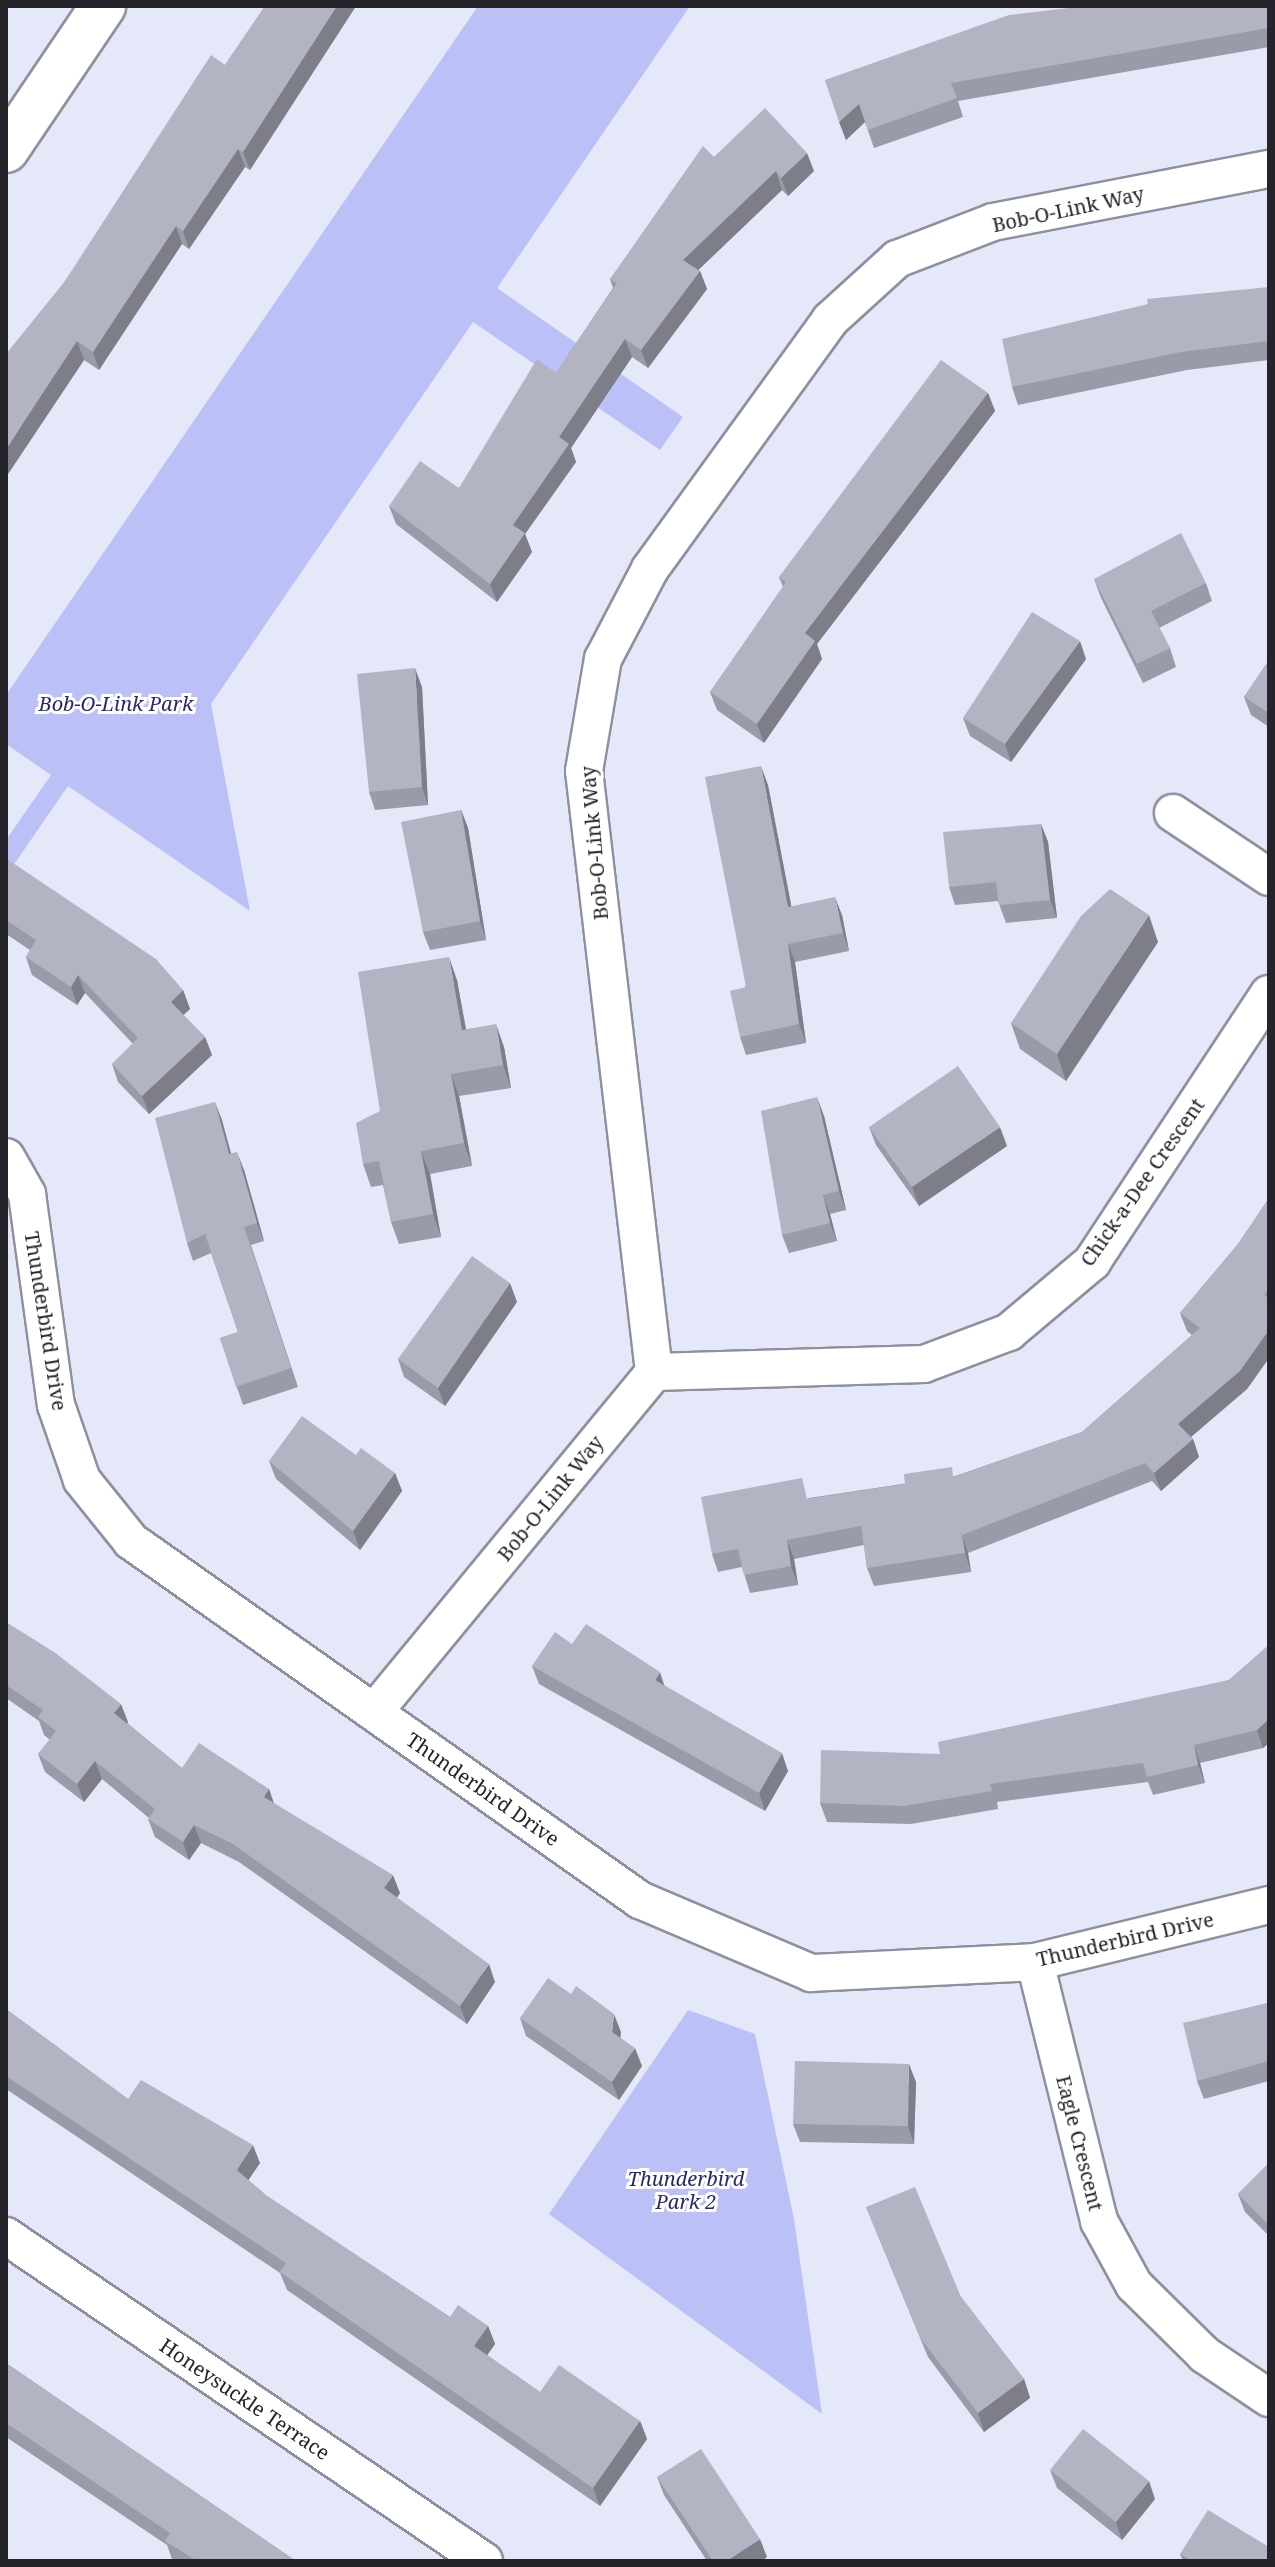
<!DOCTYPE html>
<style>
body{margin:0}
#map{position:relative;width:1275px;height:2567px;overflow:hidden;background:#e5e8f8;font-family:"Noto Serif",serif}
div>[style]{position:absolute}
[style*='--x']{left:calc(var(--x)*1px);top:calc(var(--y)*1px);width:calc(var(--w)*1px);rotate:calc(var(--a)*1deg)}
.green>*{inset:0;background:#bbc1f6}
.roads{filter:drop-shadow(2px 0 #8e909f) drop-shadow(-2px 0 #8e909f) drop-shadow(0 2px #8e909f) drop-shadow(0 -2px #8e909f)}
.minor>*{height:36px;margin:-18px;padding:0 18px;transform-origin:18px;border-radius:18px;background:#fff}
.tertiary>*{height:44px;margin:-22px;padding:0 22px;transform-origin:22px;border-radius:22px;background:#fff}
.wall>*{inset:0;background:#999ba8}
.shaded-wall>*{inset:0;background:#7d7e88}
.building>*{inset:0;background:#b2b4c3}
span{translate:-50% -50%;white-space:nowrap;text-align:center;line-height:1.15;-webkit-text-stroke:6px #fff;paint-order:stroke}
.street-label{font-size:20px;color:#24242a}
.park-label{font-size:20px;color:#2b276e;font-style:italic}
.frame{position:absolute;inset:0;border:8px solid #24242a;pointer-events:none}
</style>
<div id="map">
<div class="green">
<div style="clip-path:polygon(478px 6px,690px 6px,497px 288px,683px 417px,660px 450px,473px 322px,211px 704px,250px 911px,68px 786px,6px 876px,6px 840px,51px 775px,6px 744px,6px 695px)"></div>
<div style="clip-path:polygon(688px 2010px,755px 2034px,794px 2219px,822px 2414px,549px 2214px)"></div>
</div>
<div class="roads">
<div class="minor">
<div style="--x:1173;--y:813;--w:115;--a:33.7"></div>
<div style="--x:6;--y:1157;--w:43;--a:60.4"></div>
<div style="--x:27;--y:1194;--w:213;--a:82.2"></div>
<div style="--x:56;--y:1405;--w:79;--a:70.9"></div>
<div style="--x:82;--y:1480;--w:78;--a:51.2"></div>
<div style="--x:131;--y:1541;--w:623;--a:35.2"></div>
<div style="--x:640;--y:1900;--w:186;--a:23.1"></div>
<div style="--x:811;--y:1973;--w:224;--a:-2.8"></div>
<div style="--x:1035;--y:1962;--w:241;--a:-13.7"></div>
<div style="--x:654;--y:1372;--w:270;--a:-1.7"></div>
<div style="--x:924;--y:1364;--w:91;--a:-20.6"></div>
<div style="--x:1009;--y:1332;--w:109;--a:-40.1"></div>
<div style="--x:1092;--y:1262;--w:321;--a:-56.6"></div>
<div style="--x:374;--y:1712;--w:440;--a:-50.5"></div>
<div style="--x:654;--y:1372;--w:605;--a:-96.64"></div>
<div style="--x:584;--y:771;--w:114;--a:-80.4"></div>
<div style="--x:603;--y:659;--w:102;--a:-62.4"></div>
<div style="--x:650;--y:569;--w:307;--a:-54.1"></div>
<div style="--x:830;--y:320;--w:91;--a:-42.3"></div>
<div style="--x:897;--y:259;--w:103;--a:-21.1"></div>
<div style="--x:993;--y:222;--w:281;--a:-10.9"></div>
<div style="--x:1035;--y:1962;--w:267;--a:76.1"></div>
<div style="--x:1099;--y:2221;--w:73;--a:61.3"></div>
<div style="--x:1134;--y:2285;--w:100;--a:44.6"></div>
<div style="--x:1205;--y:2355;--w:77;--a:33.9"></div>
<div style="--x:6;--y:2236;--w:578;--a:34.21"></div>
</div>
<div class="tertiary">
<div style="--x:6;--y:150;--w:174;--a:-56"></div>
</div>
</div>
<div class="wall">
<div style="clip-path:polygon(265px 6px,356px 6px,250px 170px,245px 167px,189px 249px,182px 244px,99px 370px,84px 360px,6px 477px,65px 281px,225px 65px)"></div>
<div style="clip-path:polygon(1269px 6px,1269px 47px,958px 101px,963px 117px,874px 148px,865px 122px,846px 140px,825px 80px)"></div>
<div style="clip-path:polygon(714px 157px,814px 171px,788px 196px,782px 190px,698px 270px,700px 271px,707px 289px,648px 368px,632px 357px,571px 448px,576px 462px,525px 534px,532px 552px,497px 602px,396px 524px,389px 506px,459px 488px,556px 373px,613px 288px,610px 279px)"></div>
<div style="clip-path:polygon(1269px 287px,1269px 360px,1187px 370px,1018px 405px,1012px 387px)"></div>
<div style="clip-path:polygon(988px 393px,995px 411px,817px 644px,822px 659px,764px 743px,717px 710px,710px 692px,783px 587px,779px 577px)"></div>
<div style="clip-path:polygon(1094px 579px,1206px 583px,1212px 601px,1159px 628px,1170px 648px,1176px 667px,1143px 683px,1101px 598px)"></div>
<div style="clip-path:polygon(1086px 659px,1011px 762px,970px 736px,963px 718px)"></div>
<div style="clip-path:polygon(1269px 660px,1269px 727px,1251px 715px,1244px 697px)"></div>
<div style="clip-path:polygon(422px 687px,428px 805px,375px 810px,369px 792px)"></div>
<div style="clip-path:polygon(768px 785px,791px 906px,842px 915px,849px 951px,795px 962px,806px 1043px,746px 1055px,740px 1037px)"></div>
<div style="clip-path:polygon(461px 810px,468px 828px,486px 940px,430px 950px,423px 932px)"></div>
<div style="clip-path:polygon(1041px 824px,1048px 842px,1057px 918px,1006px 923px,998px 901px,955px 905px,949px 887px)"></div>
<div style="clip-path:polygon(6px 861px,183px 990px,190px 1009px,183px 1015px,205px 1037px,212px 1055px,149px 1114px,118px 1082px,112px 1064px,133px 1044px,85px 993px,77px 1005px,32px 975px,26px 957px,30px 950px,6px 934px)"></div>
<div style="clip-path:polygon(1158px 942px,1066px 1081px,1020px 1049px,1011px 1023px)"></div>
<div style="clip-path:polygon(457px 980px,466px 1029px,504px 1047px,511px 1088px,459px 1096px,472px 1166px,430px 1174px,441px 1237px,399px 1244px,391px 1222px,383px 1185px,371px 1187px,363px 1164px,380px 1111px)"></div>
<div style="clip-path:polygon(215px 1102px,231px 1154px,244px 1170px,264px 1241px,251px 1245px,298px 1387px,243px 1405px,220px 1338px,238px 1332px,211px 1253px,193px 1261px,187px 1243px)"></div>
<div style="clip-path:polygon(824px 1116px,846px 1210px,830px 1214px,837px 1241px,789px 1253px,782px 1235px)"></div>
<div style="clip-path:polygon(869px 1127px,1007px 1146px,919px 1206px,876px 1145px)"></div>
<div style="clip-path:polygon(1269px 1198px,1269px 1358px,1247px 1389px,1191px 1437px,1193px 1439px,1199px 1457px,1161px 1491px,1152px 1481px,968px 1553px,971px 1572px,874px 1586px,867px 1568px,864px 1545px,794px 1559px,798px 1585px,750px 1593px,742px 1567px,718px 1572px,712px 1554px,809px 1498px,955px 1476px,1082px 1432px,1192px 1335px,1187px 1331px,1180px 1313px,1238px 1244px)"></div>
<div style="clip-path:polygon(517px 1302px,445px 1406px,404px 1377px,398px 1359px)"></div>
<div style="clip-path:polygon(269px 1461px,395px 1473px,402px 1491px,360px 1550px,276px 1479px)"></div>
<div style="clip-path:polygon(6px 1622px,128px 1722px,127px 1723px,182px 1768px,269px 1789px,274px 1803px,400px 1893px,397px 1898px,495px 1982px,467px 2024px,239px 1862px,201px 1843px,189px 1860px,155px 1837px,148px 1819px,149px 1818px,102px 1779px,84px 1802px,45px 1772px,38px 1754px,50px 1740px,44px 1735px,39px 1721px,6px 1698px)"></div>
<div style="clip-path:polygon(572px 1644px,665px 1686px,788px 1771px,765px 1811px,539px 1684px,532px 1666px)"></div>
<div style="clip-path:polygon(1269px 1645px,1269px 1743px,1263px 1748px,1200px 1763px,1205px 1783px,1153px 1795px,1148px 1782px,997px 1802px,998px 1809px,911px 1824px,827px 1822px,820px 1803px,940px 1754px,1229px 1680px)"></div>
<div style="clip-path:polygon(1269px 2008px,1269px 2081px,1204px 2099px,1197px 2081px)"></div>
<div style="clip-path:polygon(6px 2009px,128px 2099px,260px 2163px,248px 2180px,267px 2196px,450px 2317px,488px 2326px,495px 2344px,487px 2355px,540px 2392px,640px 2421px,647px 2439px,600px 2506px,287px 2290px,280px 2273px,6px 2089px)"></div>
<div style="clip-path:polygon(520px 2018px,621px 2032px,620px 2037px,642px 2066px,619px 2100px,526px 2036px)"></div>
<div style="clip-path:polygon(916px 2082px,914px 2144px,800px 2142px,793px 2124px)"></div>
<div style="clip-path:polygon(1269px 2163px,1269px 2236px,1245px 2212px,1238px 2194px)"></div>
<div style="clip-path:polygon(866px 2207px,961px 2297px,1024px 2379px,1030px 2398px,984px 2432px,928px 2357px)"></div>
<div style="clip-path:polygon(6px 2363px,296px 2561px,175px 2561px,172px 2559px,167px 2545px,6px 2437px)"></div>
<div style="clip-path:polygon(1050px 2470px,1155px 2499px,1122px 2540px,1057px 2488px)"></div>
<div style="clip-path:polygon(657px 2477px,767px 2557px,761px 2561px,707px 2561px,664px 2495px)"></div>
<div style="clip-path:polygon(1180px 2554px,1269px 2561px,1183px 2561px)"></div>
</div>
<div class="shaded-wall">
<div style="clip-path:polygon(337px 6px,356px 6px,250px 170px,243px 152px)"></div>
<div style="clip-path:polygon(859px 104px,865px 122px,846px 140px,839px 122px)"></div>
<div style="clip-path:polygon(238px 149px,245px 167px,189px 249px,183px 231px)"></div>
<div style="clip-path:polygon(807px 153px,814px 171px,788px 196px,781px 178px)"></div>
<div style="clip-path:polygon(776px 171px,782px 190px,690px 278px,683px 260px)"></div>
<div style="clip-path:polygon(176px 226px,182px 244px,99px 370px,93px 352px)"></div>
<div style="clip-path:polygon(700px 271px,707px 289px,648px 368px,641px 350px)"></div>
<div style="clip-path:polygon(625px 339px,632px 357px,571px 448px,576px 462px,525px 534px,532px 552px,497px 602px,490px 584px,513px 525px,559px 437px)"></div>
<div style="clip-path:polygon(77px 341px,84px 360px,6px 477px,6px 449px)"></div>
<div style="clip-path:polygon(988px 393px,995px 411px,817px 644px,822px 659px,764px 743px,757px 724px,805px 633px)"></div>
<div style="clip-path:polygon(1080px 641px,1086px 659px,1011px 762px,1005px 744px)"></div>
<div style="clip-path:polygon(415px 668px,422px 687px,428px 805px,422px 787px)"></div>
<div style="clip-path:polygon(761px 766px,768px 785px,795px 925px,788px 907px)"></div>
<div style="clip-path:polygon(461px 810px,468px 828px,486px 940px,480px 921px)"></div>
<div style="clip-path:polygon(1041px 824px,1048px 842px,1057px 918px,1050px 900px)"></div>
<div style="clip-path:polygon(835px 897px,842px 915px,849px 951px,843px 933px)"></div>
<div style="clip-path:polygon(1149px 915px,1158px 942px,1066px 1081px,1057px 1054px)"></div>
<div style="clip-path:polygon(788px 944px,795px 962px,806px 1043px,799px 1024px)"></div>
<div style="clip-path:polygon(449px 957px,457px 980px,470px 1053px,462px 1030px)"></div>
<div style="clip-path:polygon(78px 975px,85px 993px,77px 1005px,71px 987px)"></div>
<div style="clip-path:polygon(183px 990px,190px 1009px,178px 1020px,171px 1002px)"></div>
<div style="clip-path:polygon(496px 1024px,504px 1047px,511px 1088px,503px 1065px)"></div>
<div style="clip-path:polygon(205px 1037px,212px 1055px,149px 1114px,142px 1096px)"></div>
<div style="clip-path:polygon(451px 1074px,459px 1096px,472px 1166px,464px 1143px)"></div>
<div style="clip-path:polygon(817px 1097px,824px 1116px,846px 1210px,839px 1191px)"></div>
<div style="clip-path:polygon(215px 1102px,222px 1120px,236px 1172px,229px 1154px)"></div>
<div style="clip-path:polygon(1000px 1127px,1007px 1146px,919px 1206px,912px 1187px)"></div>
<div style="clip-path:polygon(421px 1151px,430px 1174px,441px 1237px,433px 1214px)"></div>
<div style="clip-path:polygon(237px 1152px,244px 1170px,264px 1241px,257px 1223px)"></div>
<div style="clip-path:polygon(823px 1195px,830px 1214px,837px 1241px,830px 1223px)"></div>
<div style="clip-path:polygon(510px 1283px,517px 1302px,445px 1406px,438px 1388px)"></div>
<div style="clip-path:polygon(1269px 1330px,1269px 1358px,1247px 1389px,1185px 1442px,1178px 1424px)"></div>
<div style="clip-path:polygon(1193px 1439px,1199px 1457px,1161px 1491px,1154px 1473px)"></div>
<div style="clip-path:polygon(395px 1473px,402px 1491px,360px 1550px,353px 1531px)"></div>
<div style="clip-path:polygon(962px 1535px,968px 1553px,971px 1572px,965px 1553px)"></div>
<div style="clip-path:polygon(787px 1540px,794px 1559px,798px 1585px,791px 1566px)"></div>
<div style="clip-path:polygon(660px 1672px,666px 1691px,655px 1680px)"></div>
<div style="clip-path:polygon(121px 1704px,128px 1722px,120px 1732px,114px 1713px)"></div>
<div style="clip-path:polygon(1269px 1719px,1269px 1743px,1263px 1748px,1257px 1730px)"></div>
<div style="clip-path:polygon(1194px 1745px,1200px 1763px,1205px 1783px,1198px 1765px)"></div>
<div style="clip-path:polygon(782px 1753px,788px 1771px,765px 1811px,759px 1793px)"></div>
<div style="clip-path:polygon(95px 1761px,102px 1779px,84px 1802px,77px 1784px)"></div>
<div style="clip-path:polygon(269px 1789px,275px 1808px,264px 1797px)"></div>
<div style="clip-path:polygon(194px 1825px,201px 1843px,189px 1860px,183px 1842px)"></div>
<div style="clip-path:polygon(393px 1875px,400px 1893px,390px 1907px,384px 1888px)"></div>
<div style="clip-path:polygon(489px 1964px,495px 1982px,467px 2024px,460px 2006px)"></div>
<div style="clip-path:polygon(614px 2014px,621px 2032px,619px 2050px,612px 2032px)"></div>
<div style="clip-path:polygon(635px 2048px,642px 2066px,619px 2100px,612px 2082px)"></div>
<div style="clip-path:polygon(909px 2064px,916px 2082px,914px 2144px,908px 2126px)"></div>
<div style="clip-path:polygon(253px 2145px,260px 2163px,243px 2188px,237px 2170px)"></div>
<div style="clip-path:polygon(488px 2326px,495px 2344px,481px 2364px,474px 2346px)"></div>
<div style="clip-path:polygon(1024px 2379px,1030px 2398px,984px 2432px,978px 2413px)"></div>
<div style="clip-path:polygon(640px 2421px,647px 2439px,600px 2506px,593px 2488px)"></div>
<div style="clip-path:polygon(1149px 2481px,1155px 2499px,1122px 2540px,1116px 2522px)"></div>
<div style="clip-path:polygon(760px 2539px,767px 2557px,761px 2561px,727px 2561px)"></div>
</div>
<div class="building">
<div style="clip-path:polygon(265px 6px,337px 6px,243px 152px,238px 149px,183px 231px,176px 226px,93px 352px,77px 341px,6px 449px,6px 354px,65px 281px,211px 55px,225px 65px)"></div>
<div style="clip-path:polygon(1086px 6px,1269px 6px,1269px 28px,951px 83px,957px 98px,868px 130px,859px 104px,839px 122px,825px 80px,1009px 15px)"></div>
<div style="clip-path:polygon(765px 108px,807px 153px,781px 178px,776px 171px,683px 260px,700px 271px,641px 350px,625px 339px,559px 437px,569px 444px,513px 525px,525px 533px,490px 584px,389px 506px,420px 461px,459px 488px,537px 359px,556px 373px,617px 283px,610px 279px,703px 146px,714px 157px)"></div>
<div style="clip-path:polygon(1269px 287px,1269px 341px,1181px 352px,1012px 387px,1002px 339px,1148px 304px,1147px 299px)"></div>
<div style="clip-path:polygon(941px 360px,988px 393px,805px 633px,815px 641px,757px 724px,710px 692px,786px 582px,779px 577px)"></div>
<div style="clip-path:polygon(1181px 533px,1206px 583px,1151px 611px,1170px 648px,1137px 664px,1094px 579px)"></div>
<div style="clip-path:polygon(1032px 612px,1080px 641px,1005px 744px,963px 718px)"></div>
<div style="clip-path:polygon(1269px 660px,1269px 713px,1244px 697px)"></div>
<div style="clip-path:polygon(415px 668px,422px 787px,369px 792px,357px 674px)"></div>
<div style="clip-path:polygon(761px 766px,788px 907px,835px 897px,843px 933px,788px 944px,799px 1024px,740px 1037px,730px 991px,746px 987px,705px 777px)"></div>
<div style="clip-path:polygon(461px 810px,480px 921px,423px 932px,401px 822px)"></div>
<div style="clip-path:polygon(1041px 824px,1050px 900px,999px 905px,996px 882px,949px 887px,943px 832px)"></div>
<div style="clip-path:polygon(7px 859px,156px 959px,183px 990px,171px 1002px,205px 1037px,142px 1096px,112px 1064px,138px 1038px,78px 975px,71px 987px,26px 957px,36px 940px,6px 920px,6px 861px)"></div>
<div style="clip-path:polygon(1110px 889px,1149px 915px,1057px 1054px,1011px 1023px,1081px 916px)"></div>
<div style="clip-path:polygon(449px 957px,462px 1030px,496px 1024px,503px 1065px,451px 1074px,464px 1143px,421px 1151px,433px 1214px,391px 1222px,379px 1161px,363px 1164px,356px 1123px,380px 1111px,358px 972px)"></div>
<div style="clip-path:polygon(958px 1066px,1000px 1127px,912px 1187px,869px 1127px)"></div>
<div style="clip-path:polygon(817px 1097px,839px 1191px,823px 1195px,830px 1223px,782px 1235px,761px 1111px)"></div>
<div style="clip-path:polygon(215px 1102px,229px 1154px,237px 1152px,257px 1223px,244px 1227px,291px 1368px,236px 1387px,220px 1338px,238px 1332px,205px 1234px,187px 1243px,155px 1118px)"></div>
<div style="clip-path:polygon(1269px 1198px,1269px 1288px,1264px 1295px,1269px 1299px,1269px 1330px,1240px 1371px,1178px 1424px,1193px 1439px,1154px 1473px,1145px 1463px,962px 1535px,965px 1553px,867px 1568px,861px 1526px,787px 1540px,791px 1566px,744px 1575px,738px 1549px,712px 1554px,701px 1497px,802px 1478px,807px 1499px,905px 1484px,904px 1474px,952px 1467px,953px 1477px,1082px 1432px,1200px 1328px,1180px 1313px,1238px 1244px)"></div>
<div style="clip-path:polygon(472px 1256px,510px 1283px,438px 1388px,398px 1359px)"></div>
<div style="clip-path:polygon(302px 1416px,356px 1455px,361px 1448px,395px 1473px,353px 1531px,269px 1461px)"></div>
<div style="clip-path:polygon(6px 1622px,54px 1652px,121px 1704px,114px 1713px,182px 1768px,199px 1743px,269px 1789px,264px 1797px,393px 1875px,384px 1888px,489px 1964px,460px 2006px,233px 1844px,194px 1825px,183px 1842px,148px 1819px,155px 1809px,95px 1761px,77px 1784px,38px 1754px,56px 1731px,38px 1717px,43px 1710px,6px 1685px)"></div>
<div style="clip-path:polygon(586px 1624px,660px 1672px,655px 1680px,782px 1753px,759px 1793px,532px 1666px,555px 1632px,572px 1644px)"></div>
<div style="clip-path:polygon(1269px 1645px,1269px 1719px,1257px 1730px,1194px 1745px,1198px 1765px,1147px 1777px,1143px 1763px,990px 1784px,992px 1791px,904px 1806px,820px 1803px,821px 1750px,940px 1754px,938px 1742px,1229px 1680px)"></div>
<div style="clip-path:polygon(548px 1978px,571px 1994px,576px 1986px,614px 2014px,612px 2032px,635px 2048px,612px 2082px,520px 2018px)"></div>
<div style="clip-path:polygon(1267px 2003px,1269px 2009px,1269px 2061px,1197px 2081px,1183px 2023px)"></div>
<div style="clip-path:polygon(6px 2009px,128px 2099px,141px 2080px,253px 2145px,237px 2170px,267px 2196px,450px 2317px,458px 2305px,488px 2326px,474px 2346px,540px 2392px,559px 2365px,640px 2421px,593px 2488px,280px 2272px,286px 2263px,6px 2076px)"></div>
<div style="clip-path:polygon(795px 2061px,909px 2064px,908px 2126px,793px 2124px)"></div>
<div style="clip-path:polygon(1269px 2163px,1269px 2225px,1238px 2194px)"></div>
<div style="clip-path:polygon(915px 2187px,961px 2297px,1024px 2379px,978px 2413px,921px 2339px,866px 2207px)"></div>
<div style="clip-path:polygon(6px 2363px,296px 2561px,197px 2561px,165px 2541px,170px 2533px,6px 2423px)"></div>
<div style="clip-path:polygon(1083px 2429px,1149px 2481px,1116px 2522px,1050px 2470px)"></div>
<div style="clip-path:polygon(701px 2449px,760px 2539px,727px 2561px,713px 2561px,657px 2477px)"></div>
<div style="clip-path:polygon(1208px 2510px,1269px 2547px,1269px 2561px,1192px 2561px,1180px 2554px)"></div>
</div>
<div class="street-label">
<span style="left:1068px;top:209px;rotate:-12deg">Bob-O-Link Way</span>
<span style="left:594px;top:843px;rotate:-95deg">Bob-O-Link Way</span>
<span style="left:1142px;top:1182px;rotate:-55deg">Chick-a-Dee Crescent</span>
<span style="left:46px;top:1321px;rotate:81deg">Thunderbird Drive</span>
<span style="left:550px;top:1498px;rotate:-51deg">Bob-O-Link Way</span>
<span style="left:483px;top:1789px;rotate:35deg">Thunderbird Drive</span>
<span style="left:1125px;top:1939px;rotate:-13deg">Thunderbird Drive</span>
<span style="left:1080px;top:2143px;rotate:76deg">Eagle Crescent</span>
<span style="left:245px;top:2399px;rotate:34deg">Honeysuckle Terrace</span>
</div>
<div class="park-label">
<span style="left:116px;top:703px">Bob-O-Link Park</span>
<span style="left:686px;top:2190px">Thunderbird<br>Park 2</span>
</div>
<div class="frame"></div>
</div>
